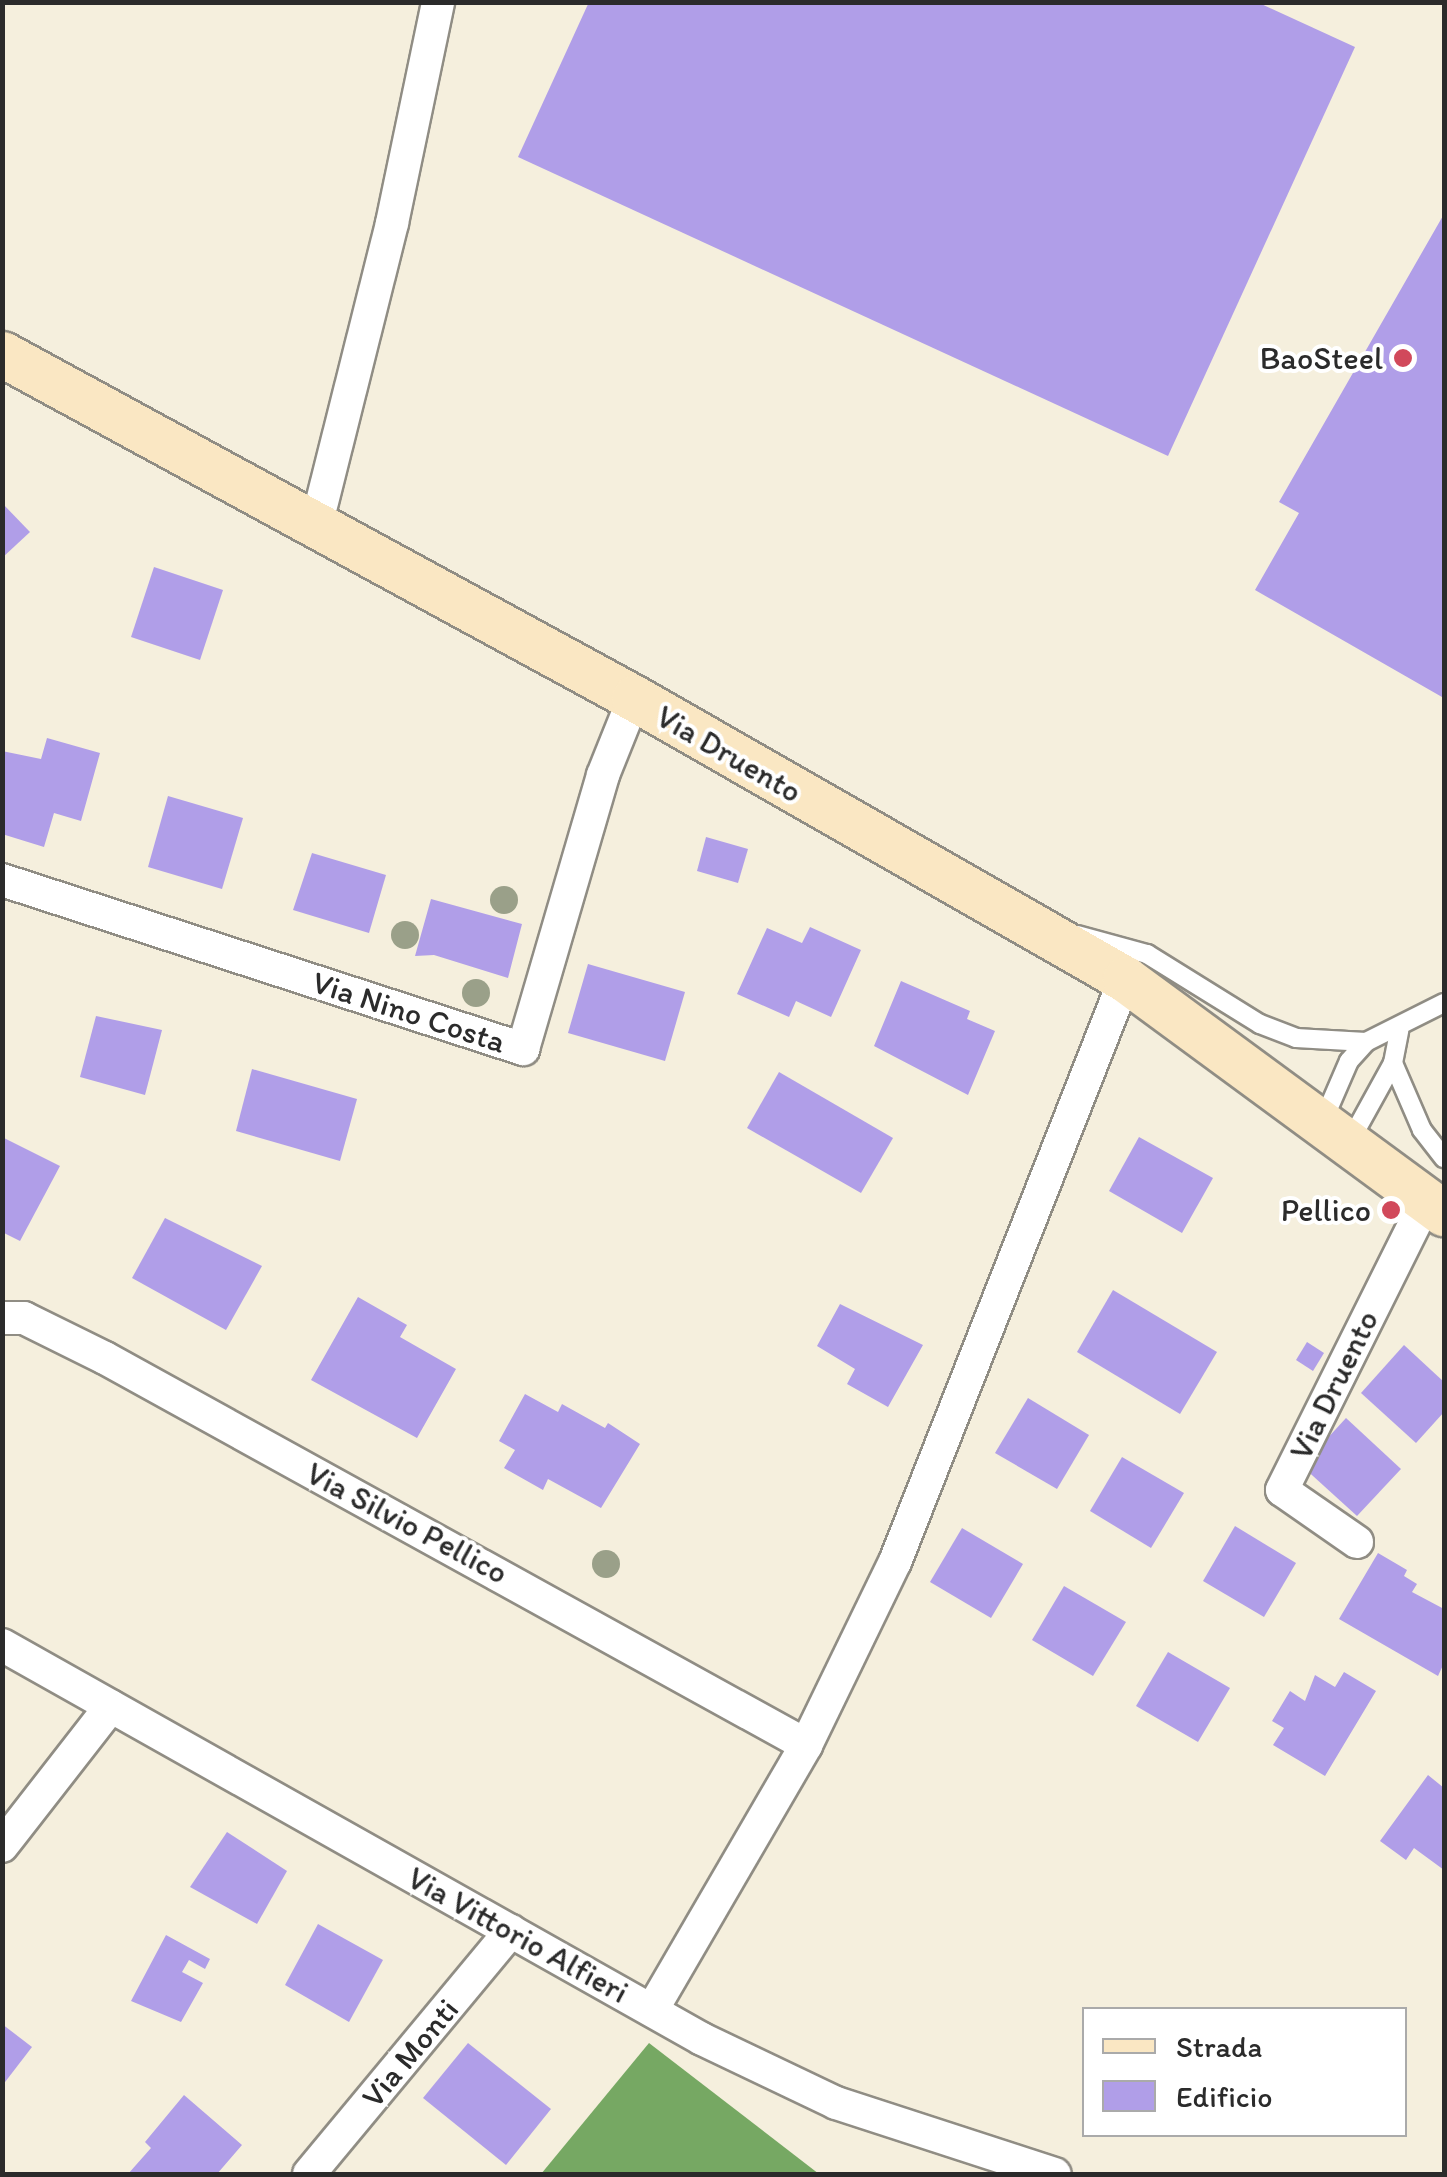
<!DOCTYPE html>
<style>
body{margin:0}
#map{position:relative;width:1447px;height:2177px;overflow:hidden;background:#f5efdd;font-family:Itim,sans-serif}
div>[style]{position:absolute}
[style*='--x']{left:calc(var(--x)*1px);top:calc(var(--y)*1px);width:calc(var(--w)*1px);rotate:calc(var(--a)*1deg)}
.forest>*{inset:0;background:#76a863}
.building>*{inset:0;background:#b09ee8}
.roads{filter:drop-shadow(2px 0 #908d84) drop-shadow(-2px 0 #908d84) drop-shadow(0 2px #908d84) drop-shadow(0 -2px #908d84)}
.lane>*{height:18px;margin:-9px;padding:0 9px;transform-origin:9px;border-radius:9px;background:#fff}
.street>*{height:32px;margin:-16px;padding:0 16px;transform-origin:16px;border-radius:16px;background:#fff}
.secondary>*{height:45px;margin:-22.5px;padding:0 22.5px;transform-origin:22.5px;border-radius:22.5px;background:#fae7c3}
.trees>*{width:28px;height:28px;margin:-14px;border-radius:50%;background:#9aa089}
.dots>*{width:28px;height:28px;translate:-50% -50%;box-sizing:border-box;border:5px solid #fff;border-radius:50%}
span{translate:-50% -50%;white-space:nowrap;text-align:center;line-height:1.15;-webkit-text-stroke:8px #fff;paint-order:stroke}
.poi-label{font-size:32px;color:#2b2b2b}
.right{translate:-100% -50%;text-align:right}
.street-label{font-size:32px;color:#2b2b2b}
.frame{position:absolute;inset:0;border:5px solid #2b2b2b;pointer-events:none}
.legend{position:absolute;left:1082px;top:2007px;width:325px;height:130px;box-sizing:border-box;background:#fff;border:2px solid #aaa;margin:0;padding:12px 18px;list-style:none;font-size:30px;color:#2b2b2b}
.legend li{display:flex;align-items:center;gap:20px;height:50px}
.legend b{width:50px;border:2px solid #aaa}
</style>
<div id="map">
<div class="forest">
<div style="clip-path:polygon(649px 2043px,819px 2174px,541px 2174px)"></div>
</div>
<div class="building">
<div style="clip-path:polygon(589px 2px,1257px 2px,1355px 47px,1168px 456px,518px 157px)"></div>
<div style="clip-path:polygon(1444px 214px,1444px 693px,1442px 697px,1255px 590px,1299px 513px,1279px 502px)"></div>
<div style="clip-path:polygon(2px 503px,30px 532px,2px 558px)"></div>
<div style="clip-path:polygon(154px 567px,223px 590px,200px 660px,131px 637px)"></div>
<div style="clip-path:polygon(47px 738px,100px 753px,81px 821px,54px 813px,44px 847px,2px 834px,2px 751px,41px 759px)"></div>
<div style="clip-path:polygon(168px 796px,243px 818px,222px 889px,148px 867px)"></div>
<div style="clip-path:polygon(706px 837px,748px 849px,738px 883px,697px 871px)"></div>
<div style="clip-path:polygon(312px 853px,386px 875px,369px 933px,293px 910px)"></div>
<div style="clip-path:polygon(431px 899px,522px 924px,508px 978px,434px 955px,415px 956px)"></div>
<div style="clip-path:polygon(810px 927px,861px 950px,831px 1017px,796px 1001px,789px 1017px,737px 994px,767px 928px,802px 943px)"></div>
<div style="clip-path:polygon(588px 964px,685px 992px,665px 1061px,568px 1033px)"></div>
<div style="clip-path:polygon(901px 981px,970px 1011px,967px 1019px,995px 1031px,968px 1095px,874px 1046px)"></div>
<div style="clip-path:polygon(96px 1016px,162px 1030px,145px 1095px,80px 1077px)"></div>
<div style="clip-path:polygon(252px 1069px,357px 1099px,340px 1161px,236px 1131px)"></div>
<div style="clip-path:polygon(779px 1072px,893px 1138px,861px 1193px,747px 1128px)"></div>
<div style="clip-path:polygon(2px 1137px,60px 1166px,20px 1241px,2px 1232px)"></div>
<div style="clip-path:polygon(1139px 1137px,1213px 1178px,1182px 1233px,1109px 1191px)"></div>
<div style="clip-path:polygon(165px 1218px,262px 1266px,226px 1330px,132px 1278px)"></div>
<div style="clip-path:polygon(1113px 1290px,1217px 1352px,1180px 1414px,1077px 1352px)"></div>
<div style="clip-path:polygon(358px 1297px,407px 1325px,400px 1337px,456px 1369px,417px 1438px,311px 1380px)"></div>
<div style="clip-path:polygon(840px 1304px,923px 1345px,888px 1407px,847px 1384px,855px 1369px,817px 1346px)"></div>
<div style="clip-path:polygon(1307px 1342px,1324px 1353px,1313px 1371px,1296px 1360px)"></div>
<div style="clip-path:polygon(1404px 1345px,1444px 1382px,1444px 1412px,1416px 1443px,1361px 1393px)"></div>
<div style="clip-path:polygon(525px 1394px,558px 1412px,562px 1404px,605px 1428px,608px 1423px,640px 1444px,601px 1508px,548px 1479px,543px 1490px,504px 1468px,515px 1450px,499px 1441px)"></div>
<div style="clip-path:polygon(1028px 1398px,1089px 1435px,1057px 1489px,995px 1453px)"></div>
<div style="clip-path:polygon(1346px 1418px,1401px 1469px,1357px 1516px,1302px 1466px)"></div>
<div style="clip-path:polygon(1122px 1457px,1184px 1493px,1151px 1548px,1090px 1511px)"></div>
<div style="clip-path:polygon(1235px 1526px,1296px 1563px,1264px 1617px,1203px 1581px)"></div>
<div style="clip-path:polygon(962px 1528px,1023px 1564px,991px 1618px,930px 1582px)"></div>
<div style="clip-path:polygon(1378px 1553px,1407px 1570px,1404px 1576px,1417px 1584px,1412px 1592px,1444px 1609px,1444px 1663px,1438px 1676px,1339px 1619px)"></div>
<div style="clip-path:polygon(1064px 1586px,1126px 1622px,1093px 1676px,1032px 1640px)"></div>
<div style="clip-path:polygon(1168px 1652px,1230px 1688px,1198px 1742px,1136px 1706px)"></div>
<div style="clip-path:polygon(1344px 1672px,1376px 1691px,1325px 1776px,1273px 1745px,1284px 1728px,1272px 1721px,1290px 1691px,1305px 1701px,1315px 1675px,1335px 1687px)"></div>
<div style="clip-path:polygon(1428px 1775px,1444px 1788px,1444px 1870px,1414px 1848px,1406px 1860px,1380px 1841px)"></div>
<div style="clip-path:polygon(227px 1832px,287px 1871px,257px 1924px,190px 1887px)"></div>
<div style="clip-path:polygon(318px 1924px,383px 1960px,349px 2022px,285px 1985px)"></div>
<div style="clip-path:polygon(166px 1935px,210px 1959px,205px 1969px,189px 1960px,182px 1972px,203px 1983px,181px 2022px,131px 2001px)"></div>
<div style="clip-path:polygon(2px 2024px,32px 2047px,2px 2086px)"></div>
<div style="clip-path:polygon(468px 2043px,551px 2109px,506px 2165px,423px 2098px)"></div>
<div style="clip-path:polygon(184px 2095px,242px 2145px,217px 2174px,128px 2174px,151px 2148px,145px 2142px)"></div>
</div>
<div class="roads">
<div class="lane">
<div style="--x:1077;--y:935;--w:73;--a:15.2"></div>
<div style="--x:1147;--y:954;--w:133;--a:31.8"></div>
<div style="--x:1260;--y:1024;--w:39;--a:21"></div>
<div style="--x:1296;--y:1038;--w:70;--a:3.3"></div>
<div style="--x:1393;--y:1063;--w:73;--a:66.6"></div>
<div style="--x:1422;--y:1130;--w:36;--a:52"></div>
<div style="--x:1323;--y:1121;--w:65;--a:-66.6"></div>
<div style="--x:1349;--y:1061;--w:25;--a:-48"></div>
<div style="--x:1366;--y:1042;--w:87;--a:-26.6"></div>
<div style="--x:1350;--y:1141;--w:89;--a:-61.1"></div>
<div style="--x:1393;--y:1063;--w:33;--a:-79"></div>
</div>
<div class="street">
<div style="--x:316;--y:526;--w:312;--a:-75.9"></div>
<div style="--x:392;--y:223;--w:226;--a:-78.2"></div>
<div style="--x:2;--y:880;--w:548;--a:17.97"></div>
<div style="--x:523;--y:1049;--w:285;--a:-73.7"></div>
<div style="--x:603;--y:775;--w:83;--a:-68.1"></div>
<div style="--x:2;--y:1318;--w:22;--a:0"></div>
<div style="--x:24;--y:1318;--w:90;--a:26.3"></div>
<div style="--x:105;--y:1358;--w:801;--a:28.9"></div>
<div style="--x:1357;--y:1542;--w:91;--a:-145.3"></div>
<div style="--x:1282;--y:1490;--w:325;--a:-63.5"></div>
<div style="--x:2;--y:1645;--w:803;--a:29.37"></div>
<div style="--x:702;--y:2039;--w:148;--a:25.5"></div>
<div style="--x:836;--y:2103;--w:230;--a:18"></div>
<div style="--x:2;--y:1846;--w:177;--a:-52.1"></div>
<div style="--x:652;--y:2010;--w:306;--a:-59.8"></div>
<div style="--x:806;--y:1745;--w:203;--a:-64.1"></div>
<div style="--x:895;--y:1562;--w:627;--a:-68.47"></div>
<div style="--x:309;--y:2174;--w:316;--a:-50.3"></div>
</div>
<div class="secondary">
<div style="--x:2;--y:354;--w:720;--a:28.56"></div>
<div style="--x:634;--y:698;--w:566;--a:29.78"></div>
<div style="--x:1125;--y:979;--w:396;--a:36.3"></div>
</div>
</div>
<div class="trees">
<div style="left:504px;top:900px"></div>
<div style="left:405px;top:935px"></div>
<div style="left:476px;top:993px"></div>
<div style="left:606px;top:1564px"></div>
</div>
<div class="dots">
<div style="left:1403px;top:358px;background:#d1495b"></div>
<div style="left:1391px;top:1210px;background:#d1495b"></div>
</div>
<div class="poi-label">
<span class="right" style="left:1383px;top:358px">BaoSteel</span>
<span class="right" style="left:1371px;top:1210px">Pellico</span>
</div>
<div class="street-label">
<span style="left:729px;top:754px;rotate:30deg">Via Druento</span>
<span style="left:409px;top:1012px;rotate:18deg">Via Nino Costa</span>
<span style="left:1334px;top:1385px;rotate:-64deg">Via Druento</span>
<span style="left:407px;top:1523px;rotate:28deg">Via Silvio Pellico</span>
<span style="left:518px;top:1935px;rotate:29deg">Via Vittorio Alfieri</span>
<span style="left:410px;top:2053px;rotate:-50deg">Via Monti</span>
</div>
<div class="frame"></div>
<ul class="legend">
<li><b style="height:12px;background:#fae7c3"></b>Strada</li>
<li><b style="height:28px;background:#b09ee8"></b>Edificio</li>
</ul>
</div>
